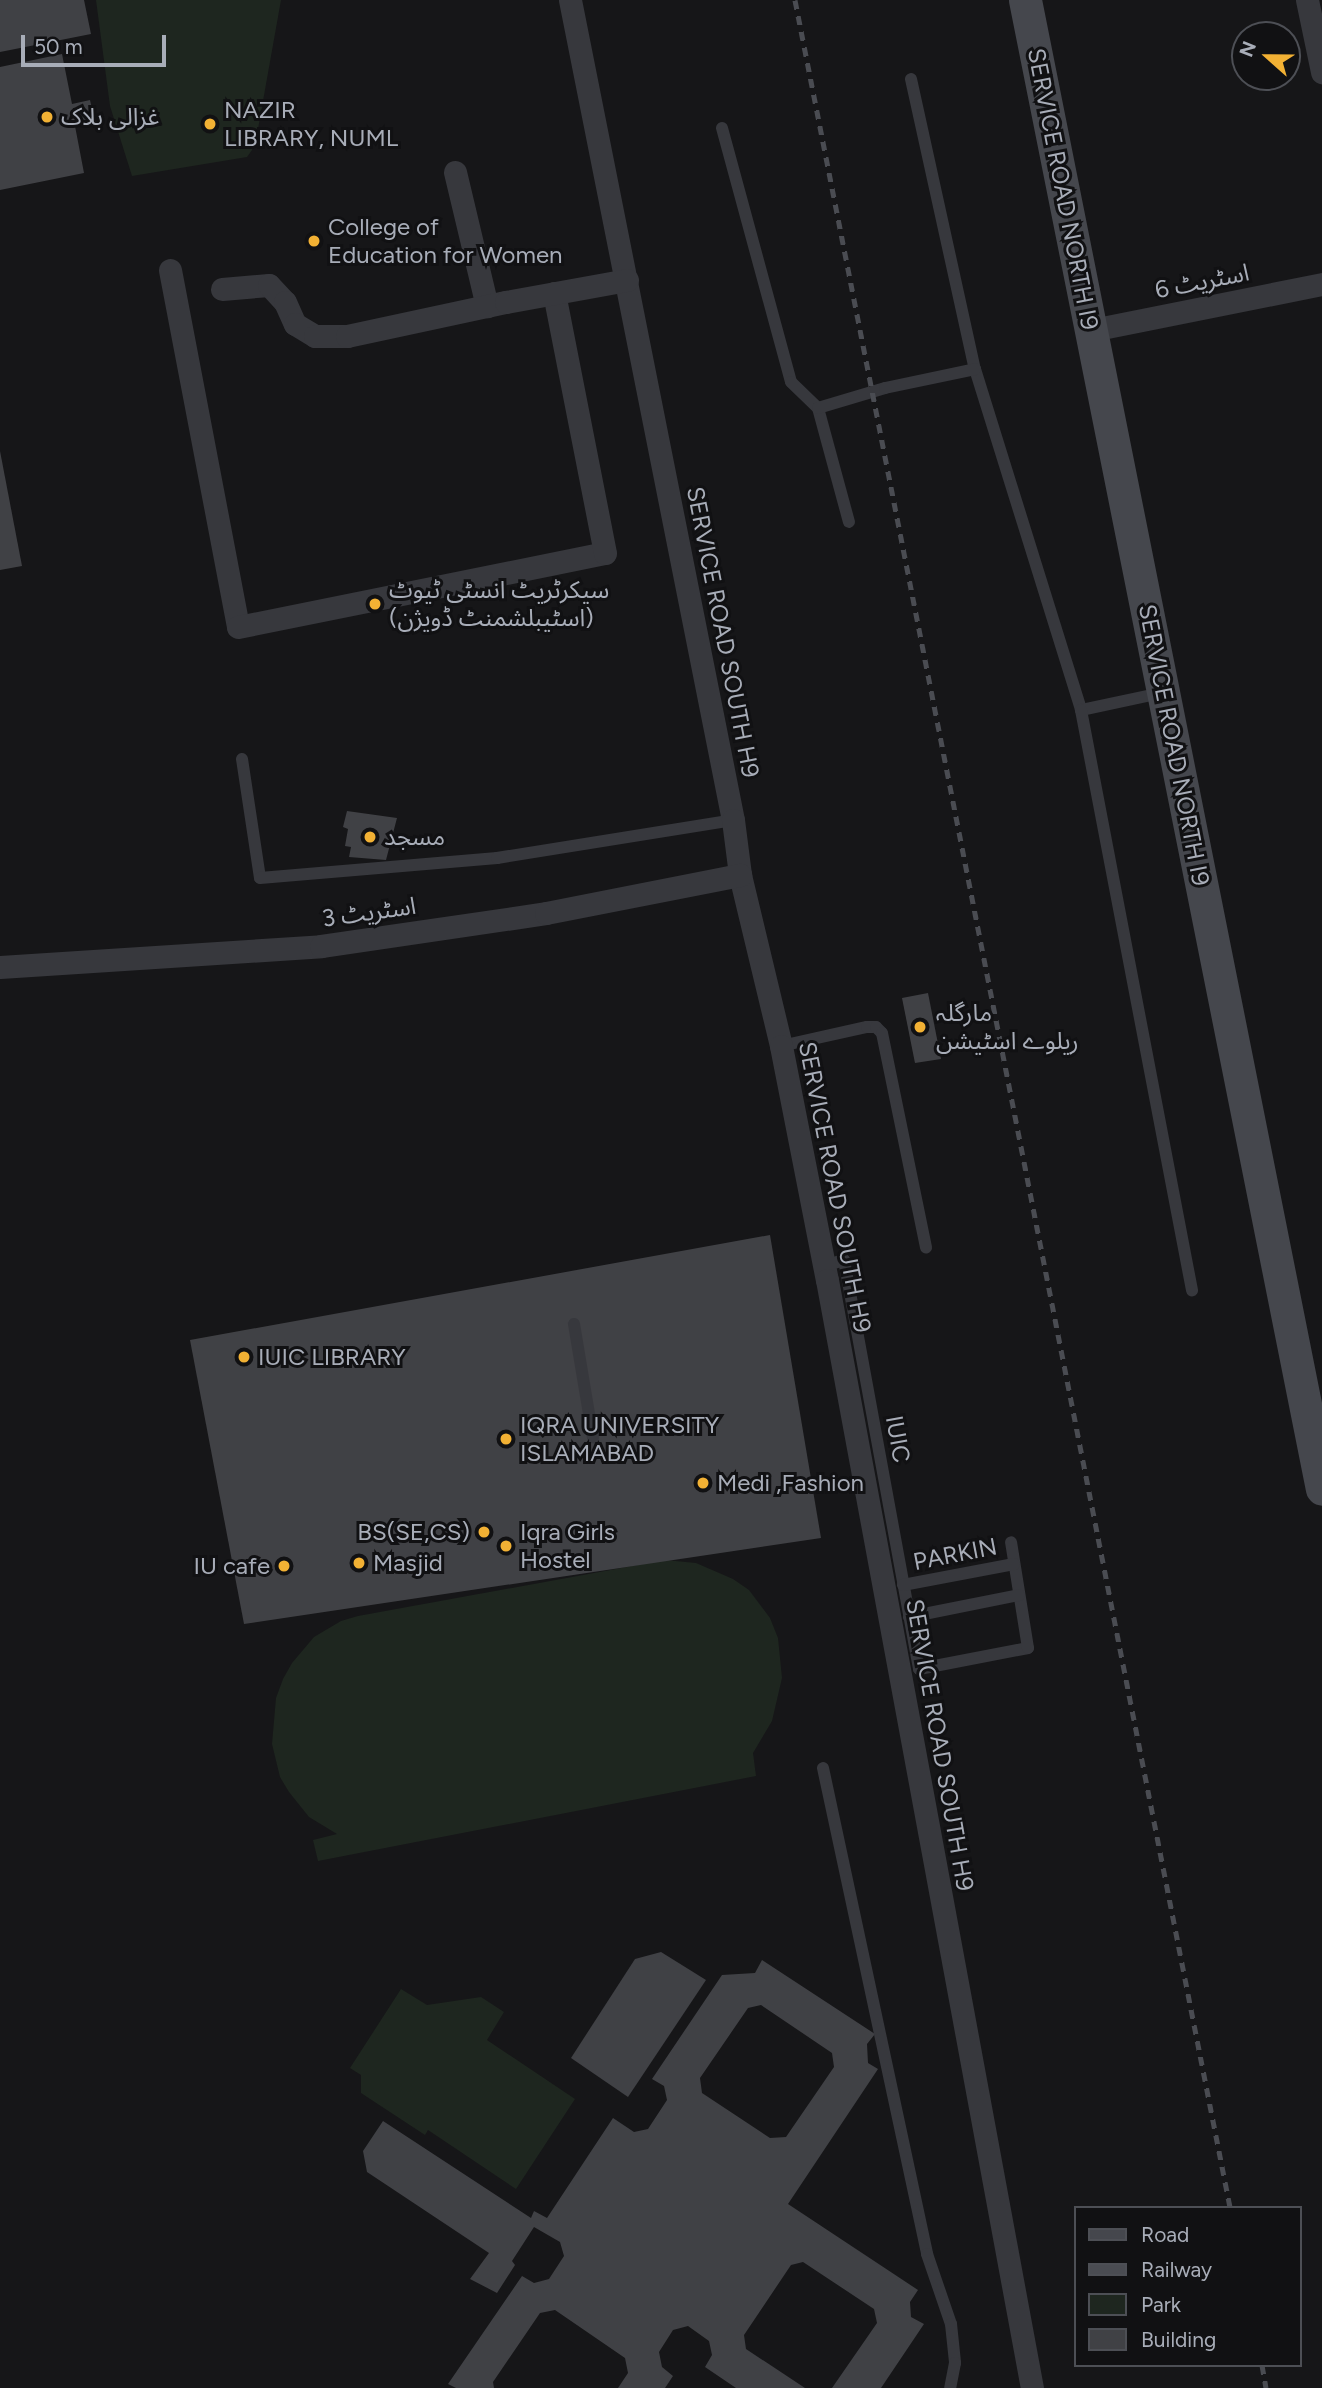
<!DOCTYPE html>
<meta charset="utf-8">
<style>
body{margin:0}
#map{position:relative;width:1322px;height:2388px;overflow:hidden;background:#161618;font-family:Figtree,"Noto Sans Arabic",sans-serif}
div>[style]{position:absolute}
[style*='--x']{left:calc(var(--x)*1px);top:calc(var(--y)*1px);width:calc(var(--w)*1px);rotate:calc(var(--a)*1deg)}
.green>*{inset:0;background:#1e261f}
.building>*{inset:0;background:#404145}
.lane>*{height:12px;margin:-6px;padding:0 6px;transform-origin:6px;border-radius:6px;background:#37383d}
.street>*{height:23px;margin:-11.5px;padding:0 11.5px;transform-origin:11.5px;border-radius:11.5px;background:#37383d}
.secondary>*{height:33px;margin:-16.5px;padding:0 16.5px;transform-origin:16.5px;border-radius:16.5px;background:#45474d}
.rail>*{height:5px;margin-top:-2.5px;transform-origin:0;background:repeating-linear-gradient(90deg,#4a4c52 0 9px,transparent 0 16px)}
.dots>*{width:19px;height:19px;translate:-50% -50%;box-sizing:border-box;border:4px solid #111113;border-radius:50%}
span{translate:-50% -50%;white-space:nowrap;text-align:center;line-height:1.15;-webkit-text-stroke:6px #111113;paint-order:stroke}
.poi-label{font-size:24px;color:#a8adb8}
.left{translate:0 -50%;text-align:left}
.right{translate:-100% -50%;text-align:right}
.street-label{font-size:24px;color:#a8adb8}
.legend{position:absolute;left:1074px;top:2206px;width:228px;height:161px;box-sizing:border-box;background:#111113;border:2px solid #4d4f55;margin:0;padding:9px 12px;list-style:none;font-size:21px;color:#a8adb8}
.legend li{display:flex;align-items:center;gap:14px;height:35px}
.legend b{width:35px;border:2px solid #4d4f55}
.north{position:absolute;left:1231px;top:21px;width:70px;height:70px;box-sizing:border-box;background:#111113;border:2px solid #4d4f55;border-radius:50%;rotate:291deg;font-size:19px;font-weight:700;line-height:28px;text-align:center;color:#a8adb8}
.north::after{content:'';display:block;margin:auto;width:24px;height:32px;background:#f2b134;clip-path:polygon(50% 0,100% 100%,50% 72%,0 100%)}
.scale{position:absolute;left:21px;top:35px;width:145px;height:32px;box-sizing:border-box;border:4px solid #a8adb8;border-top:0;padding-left:9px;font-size:21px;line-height:24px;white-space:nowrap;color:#a8adb8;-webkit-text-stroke:5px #111113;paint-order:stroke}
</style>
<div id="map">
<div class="green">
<div style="clip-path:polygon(96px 0,281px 0,258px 129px,252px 150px,247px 157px,132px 176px,110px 106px)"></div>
<div style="clip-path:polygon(665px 1560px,696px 1563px,733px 1579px,749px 1590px,770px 1618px,778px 1638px,782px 1678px,772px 1721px,753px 1753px,756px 1776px,318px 1861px,313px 1840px,337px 1834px,309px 1817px,289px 1792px,280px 1777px,272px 1744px,276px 1698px,283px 1679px,292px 1663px,314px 1637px,341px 1621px,358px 1616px)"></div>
<div style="clip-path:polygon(401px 1989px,427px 2005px,481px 1997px,504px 2012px,487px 2040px,575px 2099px,516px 2189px,428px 2130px,425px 2135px,361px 2093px,361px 2075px,350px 2068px)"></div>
</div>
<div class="building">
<div style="clip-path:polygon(0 0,84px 0,91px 34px,0 52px)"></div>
<div style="clip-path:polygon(62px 54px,72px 104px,90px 100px,95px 122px,75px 126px,84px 173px,0 190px,0 67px)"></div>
<div style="clip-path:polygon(0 451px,22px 566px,0 570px)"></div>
<div style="clip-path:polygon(347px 811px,397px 818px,386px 860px,349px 857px,351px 847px,345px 846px,348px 829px,343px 827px)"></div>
<div style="clip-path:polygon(928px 993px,941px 1059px,915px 1063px,902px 998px)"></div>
<div style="clip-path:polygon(770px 1235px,821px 1538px,244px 1624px,190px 1340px)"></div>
<div style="clip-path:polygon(661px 1952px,706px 1980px,628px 2097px,571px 2058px,635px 1959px)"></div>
<div style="clip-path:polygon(evenodd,762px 1960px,875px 2034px,867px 2044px,868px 2063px,878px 2069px,788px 2204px,918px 2290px,910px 2302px,911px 2317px,924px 2324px,881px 2388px,832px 2388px,877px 2323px,874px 2309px,803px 2262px,791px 2265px,744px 2335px,746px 2349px,805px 2388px,736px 2388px,705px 2367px,712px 2355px,709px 2341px,688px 2326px,673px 2330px,659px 2352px,662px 2367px,673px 2376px,665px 2388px,618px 2388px,628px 2373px,625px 2358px,555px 2310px,540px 2313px,493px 2382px,494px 2388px,456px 2388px,448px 2384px,522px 2276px,534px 2283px,549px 2279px,564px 2256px,560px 2242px,534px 2227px,512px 2261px,515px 2265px,497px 2293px,470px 2279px,489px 2253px,367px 2172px,363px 2151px,383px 2121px,531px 2218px,534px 2211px,547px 2218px,613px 2118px,634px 2132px,648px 2129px,667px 2100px,664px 2086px,652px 2079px,722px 1975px,755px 1973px,762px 1960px,761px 2005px,832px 2053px,834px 2067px,786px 2137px,770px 2138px,702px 2093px,700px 2078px,748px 2008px,761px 2005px)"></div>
</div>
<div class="lane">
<div style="--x:911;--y:79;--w:297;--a:77.6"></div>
<div style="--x:975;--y:369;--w:357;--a:72.7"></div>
<div style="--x:722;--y:128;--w:263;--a:74.8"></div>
<div style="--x:791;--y:382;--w:37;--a:44"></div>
<div style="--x:818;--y:408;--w:118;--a:74.8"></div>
<div style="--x:818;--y:408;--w:70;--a:-16.6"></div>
<div style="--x:885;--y:388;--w:92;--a:-11.9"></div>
<div style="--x:1161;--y:693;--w:82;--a:168"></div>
<div style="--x:1081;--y:710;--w:591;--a:79.17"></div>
<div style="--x:242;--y:759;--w:120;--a:81.4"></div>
<div style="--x:260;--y:878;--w:238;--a:-4.8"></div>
<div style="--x:497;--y:858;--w:239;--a:-9.1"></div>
<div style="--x:781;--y:1046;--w:88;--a:-12.5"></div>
<div style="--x:867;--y:1027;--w:9;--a:0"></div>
<div style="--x:876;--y:1027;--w:8;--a:45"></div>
<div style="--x:882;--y:1033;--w:219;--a:78.4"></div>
<div style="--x:825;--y:1266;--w:20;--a:-18"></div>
<div style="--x:844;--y:1260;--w:416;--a:79.6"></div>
<div style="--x:919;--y:1669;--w:111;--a:-10.9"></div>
<div style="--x:1028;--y:1648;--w:107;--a:-99.1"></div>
<div style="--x:574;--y:1324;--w:115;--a:80.5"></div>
<div style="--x:903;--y:1585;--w:113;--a:-10.7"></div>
<div style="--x:909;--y:1617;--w:112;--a:-11.3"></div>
<div style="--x:823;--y:1768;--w:497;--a:77.9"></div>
<div style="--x:927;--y:2254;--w:74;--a:71.1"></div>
<div style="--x:951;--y:2324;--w:39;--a:84"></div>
<div style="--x:955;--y:2363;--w:25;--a:101"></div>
</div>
<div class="street">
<div style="--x:570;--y:0;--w:836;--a:78.76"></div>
<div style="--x:733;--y:820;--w:55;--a:82.7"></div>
<div style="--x:740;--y:875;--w:176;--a:76.5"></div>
<div style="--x:781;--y:1046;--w:238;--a:78.9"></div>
<div style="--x:827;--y:1280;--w:1127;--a:79.52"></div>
<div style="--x:1307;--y:0;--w:74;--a:78.2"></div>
<div style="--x:455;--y:172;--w:138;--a:76.6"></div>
<div style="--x:170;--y:270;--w:363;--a:79.2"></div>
<div style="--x:238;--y:627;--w:374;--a:-11.4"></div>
<div style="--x:605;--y:553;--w:265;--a:-101.1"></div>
<div style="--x:222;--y:289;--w:47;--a:-4.9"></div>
<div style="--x:269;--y:285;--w:23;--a:47"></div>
<div style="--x:285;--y:302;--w:24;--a:66"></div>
<div style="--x:295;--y:324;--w:23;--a:31"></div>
<div style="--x:315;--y:336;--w:32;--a:0"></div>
<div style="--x:347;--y:336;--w:163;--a:-12.1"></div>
<div style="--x:506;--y:302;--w:123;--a:-10.3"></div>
<div style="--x:1092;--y:330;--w:235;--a:-11.3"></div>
<div style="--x:0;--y:967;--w:322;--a:-3.7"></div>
<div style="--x:321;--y:946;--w:227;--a:-8.3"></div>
<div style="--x:546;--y:913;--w:198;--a:-11.1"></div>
</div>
<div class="secondary">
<div style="--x:1025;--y:0;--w:1518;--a:78.72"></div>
</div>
<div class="rail">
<div style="--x:795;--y:0;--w:2250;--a:78.85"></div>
<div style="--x:1262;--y:2365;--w:23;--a:80"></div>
</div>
<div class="dots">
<div style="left:47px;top:117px;background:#f2b134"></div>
<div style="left:210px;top:124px;background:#f2b134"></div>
<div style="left:314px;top:241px;background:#f2b134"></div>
<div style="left:375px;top:604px;background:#f2b134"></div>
<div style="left:370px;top:837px;background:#f2b134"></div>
<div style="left:920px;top:1027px;background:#f2b134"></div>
<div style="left:244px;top:1357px;background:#f2b134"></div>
<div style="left:506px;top:1439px;background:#f2b134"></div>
<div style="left:703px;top:1483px;background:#f2b134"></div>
<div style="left:484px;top:1532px;background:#f2b134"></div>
<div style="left:506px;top:1546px;background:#f2b134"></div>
<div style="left:359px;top:1563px;background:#f2b134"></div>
<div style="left:284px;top:1566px;background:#f2b134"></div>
</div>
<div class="poi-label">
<span class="left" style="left:224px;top:124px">NAZIR<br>LIBRARY, NUML</span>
<span class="left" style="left:61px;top:117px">غزالی بلاک</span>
<span class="left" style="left:328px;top:241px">College of<br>Education for Women</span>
<span class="left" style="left:389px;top:604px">سیکرٹریٹ انسٹی ٹیوٹ<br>(اسٹیبلشمنٹ ڈویژن)</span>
<span class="left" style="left:384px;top:837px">مسجد</span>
<span class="left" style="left:936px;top:1027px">مارگلہ<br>ریلوے اسٹیشن</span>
<span class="left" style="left:258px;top:1357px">IUIC LIBRARY</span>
<span class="left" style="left:520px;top:1439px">IQRA UNIVERSITY<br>ISLAMABAD</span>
<span class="left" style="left:717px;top:1483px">Medi ,Fashion</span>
<span class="right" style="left:470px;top:1532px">BS(SE,CS)</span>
<span class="left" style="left:520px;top:1546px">Iqra Girls<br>Hostel</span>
<span class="left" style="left:373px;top:1563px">Masjid</span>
<span class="right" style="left:270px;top:1566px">IU cafe</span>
</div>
<div class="street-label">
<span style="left:1063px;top:189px;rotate:79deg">SERVICE ROAD NORTH I9</span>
<span style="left:1202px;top:281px;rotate:-11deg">اسٹریٹ 6</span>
<span style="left:723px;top:632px;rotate:79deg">SERVICE ROAD SOUTH H9</span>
<span style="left:1174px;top:745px;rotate:79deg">SERVICE ROAD NORTH I9</span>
<span style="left:369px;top:912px;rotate:-8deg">اسٹریٹ 3</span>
<span style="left:835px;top:1187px;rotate:79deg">SERVICE ROAD SOUTH H9</span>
<span style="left:898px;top:1439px;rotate:80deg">IUIC</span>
<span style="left:955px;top:1554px;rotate:-11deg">PARKIN</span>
<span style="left:940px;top:1745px;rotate:80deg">SERVICE ROAD SOUTH H9</span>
</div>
<ul class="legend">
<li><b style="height:9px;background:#45474d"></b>Road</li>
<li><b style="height:9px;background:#4a4c52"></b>Railway</li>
<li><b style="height:19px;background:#1e261f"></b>Park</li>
<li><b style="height:19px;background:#404145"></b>Building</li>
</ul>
<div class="north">N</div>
<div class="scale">50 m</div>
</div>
